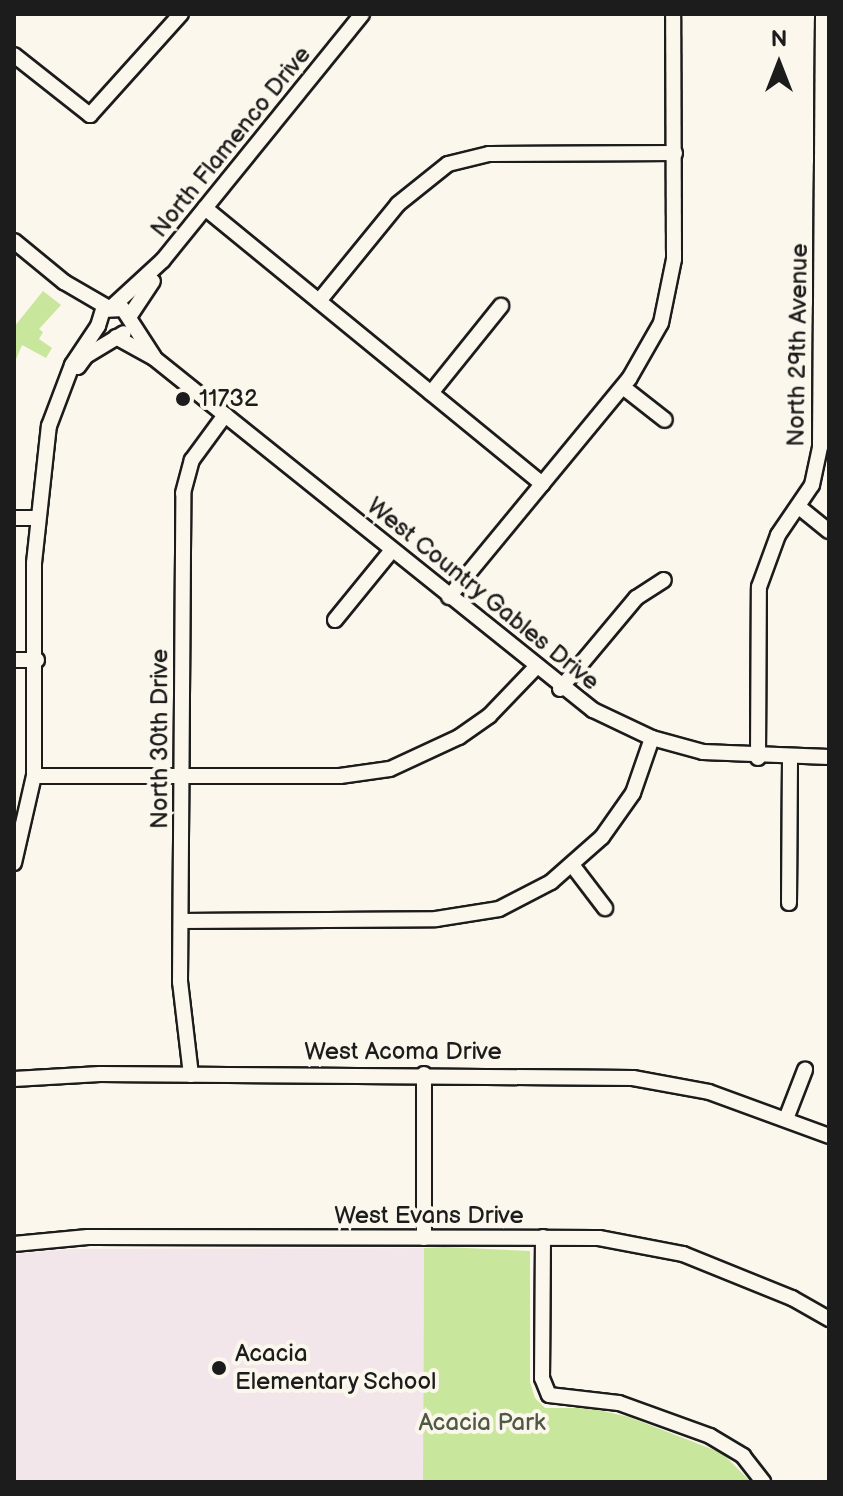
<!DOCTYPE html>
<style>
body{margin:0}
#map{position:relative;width:843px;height:1496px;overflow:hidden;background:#fbf7ec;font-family:"Balsamiq Sans",sans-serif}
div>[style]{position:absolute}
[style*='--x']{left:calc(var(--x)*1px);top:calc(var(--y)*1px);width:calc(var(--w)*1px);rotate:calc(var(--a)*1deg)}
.built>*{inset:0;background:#f2e6eb}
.green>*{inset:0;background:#c9e69d}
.roads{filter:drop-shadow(2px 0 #1c1c1c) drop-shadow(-2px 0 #1c1c1c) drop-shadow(0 2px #1c1c1c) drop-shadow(0 -2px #1c1c1c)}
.minor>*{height:14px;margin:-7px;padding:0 7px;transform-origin:7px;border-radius:7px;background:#fbf7ec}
.dots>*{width:22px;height:22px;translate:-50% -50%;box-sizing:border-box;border:4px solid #fbf7ec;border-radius:50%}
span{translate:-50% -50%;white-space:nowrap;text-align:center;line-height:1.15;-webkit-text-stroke:8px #fbf7ec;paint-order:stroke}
.street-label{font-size:24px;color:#1c1c1c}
.poi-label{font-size:24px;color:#1c1c1c}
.left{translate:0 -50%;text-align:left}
.park-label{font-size:24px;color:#505943}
.frame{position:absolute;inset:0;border:16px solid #1c1c1c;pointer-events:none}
.north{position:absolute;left:739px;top:24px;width:80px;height:80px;-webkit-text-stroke:6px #fbf7ec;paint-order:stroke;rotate:0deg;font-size:22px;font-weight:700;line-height:32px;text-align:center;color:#1c1c1c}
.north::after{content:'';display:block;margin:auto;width:28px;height:36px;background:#1c1c1c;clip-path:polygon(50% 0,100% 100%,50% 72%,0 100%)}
</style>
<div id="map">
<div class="built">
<div style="clip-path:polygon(424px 1248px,423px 1482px,14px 1482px,14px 1254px,72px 1249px)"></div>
</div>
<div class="green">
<div style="clip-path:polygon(43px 291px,61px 305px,39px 329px,43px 332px,39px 339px,52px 348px,46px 358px,22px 345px,14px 364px,14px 327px)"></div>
<div style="clip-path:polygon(444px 1247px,530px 1251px,530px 1382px,535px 1398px,545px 1408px,590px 1408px,629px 1417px,722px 1453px,751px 1482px,423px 1482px,424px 1248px)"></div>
</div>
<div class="roads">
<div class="minor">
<div style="--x:14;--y:55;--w:97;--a:38.3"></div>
<div style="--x:90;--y:115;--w:136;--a:-48"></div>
<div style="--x:205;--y:208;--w:436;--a:39.3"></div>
<div style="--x:14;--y:241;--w:65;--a:39.4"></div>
<div style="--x:64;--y:282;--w:50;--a:30.2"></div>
<div style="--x:319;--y:301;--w:125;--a:-50.8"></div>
<div style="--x:398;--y:204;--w:64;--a:-38.7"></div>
<div style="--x:448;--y:164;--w:42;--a:-13.7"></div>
<div style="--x:489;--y:154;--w:186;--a:-0.3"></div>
<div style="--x:113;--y:306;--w:68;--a:-42.6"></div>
<div style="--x:163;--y:260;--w:316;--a:-51"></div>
<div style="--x:129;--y:317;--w:43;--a:-56.3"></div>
<div style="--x:116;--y:337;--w:43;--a:28.9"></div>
<div style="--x:154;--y:358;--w:563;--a:38.72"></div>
<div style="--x:593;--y:710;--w:65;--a:25.4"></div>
<div style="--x:652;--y:738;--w:53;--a:15.4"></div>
<div style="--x:703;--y:752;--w:126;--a:2.3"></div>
<div style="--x:78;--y:367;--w:14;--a:-54"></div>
<div style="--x:86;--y:356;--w:44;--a:-31.2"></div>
<div style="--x:623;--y:387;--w:53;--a:38.2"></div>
<div style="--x:431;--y:393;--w:112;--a:-51.2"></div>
<div style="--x:799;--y:507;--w:38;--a:39"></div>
<div style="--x:14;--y:518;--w:24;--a:0"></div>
<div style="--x:449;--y:597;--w:283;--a:-50.5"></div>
<div style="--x:629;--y:379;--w:64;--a:-60.3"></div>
<div style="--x:661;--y:323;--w:65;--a:-78.5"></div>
<div style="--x:674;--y:259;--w:245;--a:-90.2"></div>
<div style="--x:335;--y:620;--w:90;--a:-50.8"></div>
<div style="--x:14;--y:660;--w:23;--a:0"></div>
<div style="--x:560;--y:689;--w:119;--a:-50.1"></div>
<div style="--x:636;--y:598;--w:33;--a:-33"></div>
<div style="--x:758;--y:758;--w:171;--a:-89.7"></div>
<div style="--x:759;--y:587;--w:55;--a:-69.9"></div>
<div style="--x:778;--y:535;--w:60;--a:-55.8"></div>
<div style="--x:812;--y:485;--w:40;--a:-78"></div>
<div style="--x:820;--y:446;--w:432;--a:-89.6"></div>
<div style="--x:34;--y:776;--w:306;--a:0"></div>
<div style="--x:340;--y:776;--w:50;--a:-8"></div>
<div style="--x:390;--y:769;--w:76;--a:-24.9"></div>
<div style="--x:459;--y:737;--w:37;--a:-35"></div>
<div style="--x:489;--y:716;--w:66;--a:-46.2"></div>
<div style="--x:14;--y:863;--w:89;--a:-77.1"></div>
<div style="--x:34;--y:776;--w:213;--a:-90"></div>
<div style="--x:34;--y:563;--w:138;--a:-83.8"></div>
<div style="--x:49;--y:426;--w:65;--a:-69.3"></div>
<div style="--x:72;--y:365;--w:47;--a:-56.3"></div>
<div style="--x:98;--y:326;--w:17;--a:-73"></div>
<div style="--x:103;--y:310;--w:20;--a:-3"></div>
<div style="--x:123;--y:309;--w:57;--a:57.1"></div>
<div style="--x:573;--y:866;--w:53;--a:52.7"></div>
<div style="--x:789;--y:903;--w:145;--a:-89.6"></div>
<div style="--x:181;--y:921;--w:255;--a:-0.4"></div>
<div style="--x:436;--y:919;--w:64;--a:-9"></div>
<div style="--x:499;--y:909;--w:59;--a:-27.4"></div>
<div style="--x:551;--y:882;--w:68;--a:-41.4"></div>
<div style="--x:602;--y:837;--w:54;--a:-54.8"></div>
<div style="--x:633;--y:793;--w:58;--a:-70.9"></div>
<div style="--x:424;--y:1074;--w:164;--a:90"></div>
<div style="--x:191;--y:1075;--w:94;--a:-96.7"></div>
<div style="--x:180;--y:982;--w:489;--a:-89.6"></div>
<div style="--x:183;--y:493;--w:34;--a:-75"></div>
<div style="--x:192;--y:460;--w:56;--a:-53.7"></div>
<div style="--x:14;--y:1079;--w:86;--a:-3.3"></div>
<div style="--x:100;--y:1074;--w:533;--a:0.43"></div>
<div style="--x:633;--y:1078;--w:77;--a:10.4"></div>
<div style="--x:709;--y:1092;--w:128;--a:20.1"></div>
<div style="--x:786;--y:1119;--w:53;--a:-68.8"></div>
<div style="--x:543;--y:1237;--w:141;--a:90.4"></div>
<div style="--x:542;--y:1378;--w:18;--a:68"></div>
<div style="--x:549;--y:1395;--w:70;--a:6.5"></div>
<div style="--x:619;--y:1403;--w:97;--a:19.9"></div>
<div style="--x:710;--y:1436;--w:39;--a:31"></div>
<div style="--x:743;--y:1456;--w:33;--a:52"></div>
<div style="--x:14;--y:1244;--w:74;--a:-5.4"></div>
<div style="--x:88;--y:1237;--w:511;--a:0.11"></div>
<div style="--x:599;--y:1238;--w:86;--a:10.8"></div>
<div style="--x:683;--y:1254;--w:118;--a:22"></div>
<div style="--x:792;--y:1298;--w:43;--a:29.6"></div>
</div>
</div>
<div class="dots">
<div style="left:183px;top:399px;background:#1c1c1c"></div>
<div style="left:219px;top:1368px;background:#1c1c1c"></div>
</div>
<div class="street-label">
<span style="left:231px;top:142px;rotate:-51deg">North Flamenco Drive</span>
<span style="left:798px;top:345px;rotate:-89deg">North 29th Avenue</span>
<span style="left:483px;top:594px;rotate:39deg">West Country Gables Drive</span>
<span style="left:160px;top:739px;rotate:-90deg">North 30th Drive</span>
<span style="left:403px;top:1052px">West Acoma Drive</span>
<span style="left:429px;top:1216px">West Evans Drive</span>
</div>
<div class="poi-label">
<span class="left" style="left:199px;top:399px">11732</span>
<span class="left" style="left:235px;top:1368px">Acacia<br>Elementary School</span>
</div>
<div class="park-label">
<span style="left:482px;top:1423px">Acacia Park</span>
</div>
<div class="frame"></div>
<div class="north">N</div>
</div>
